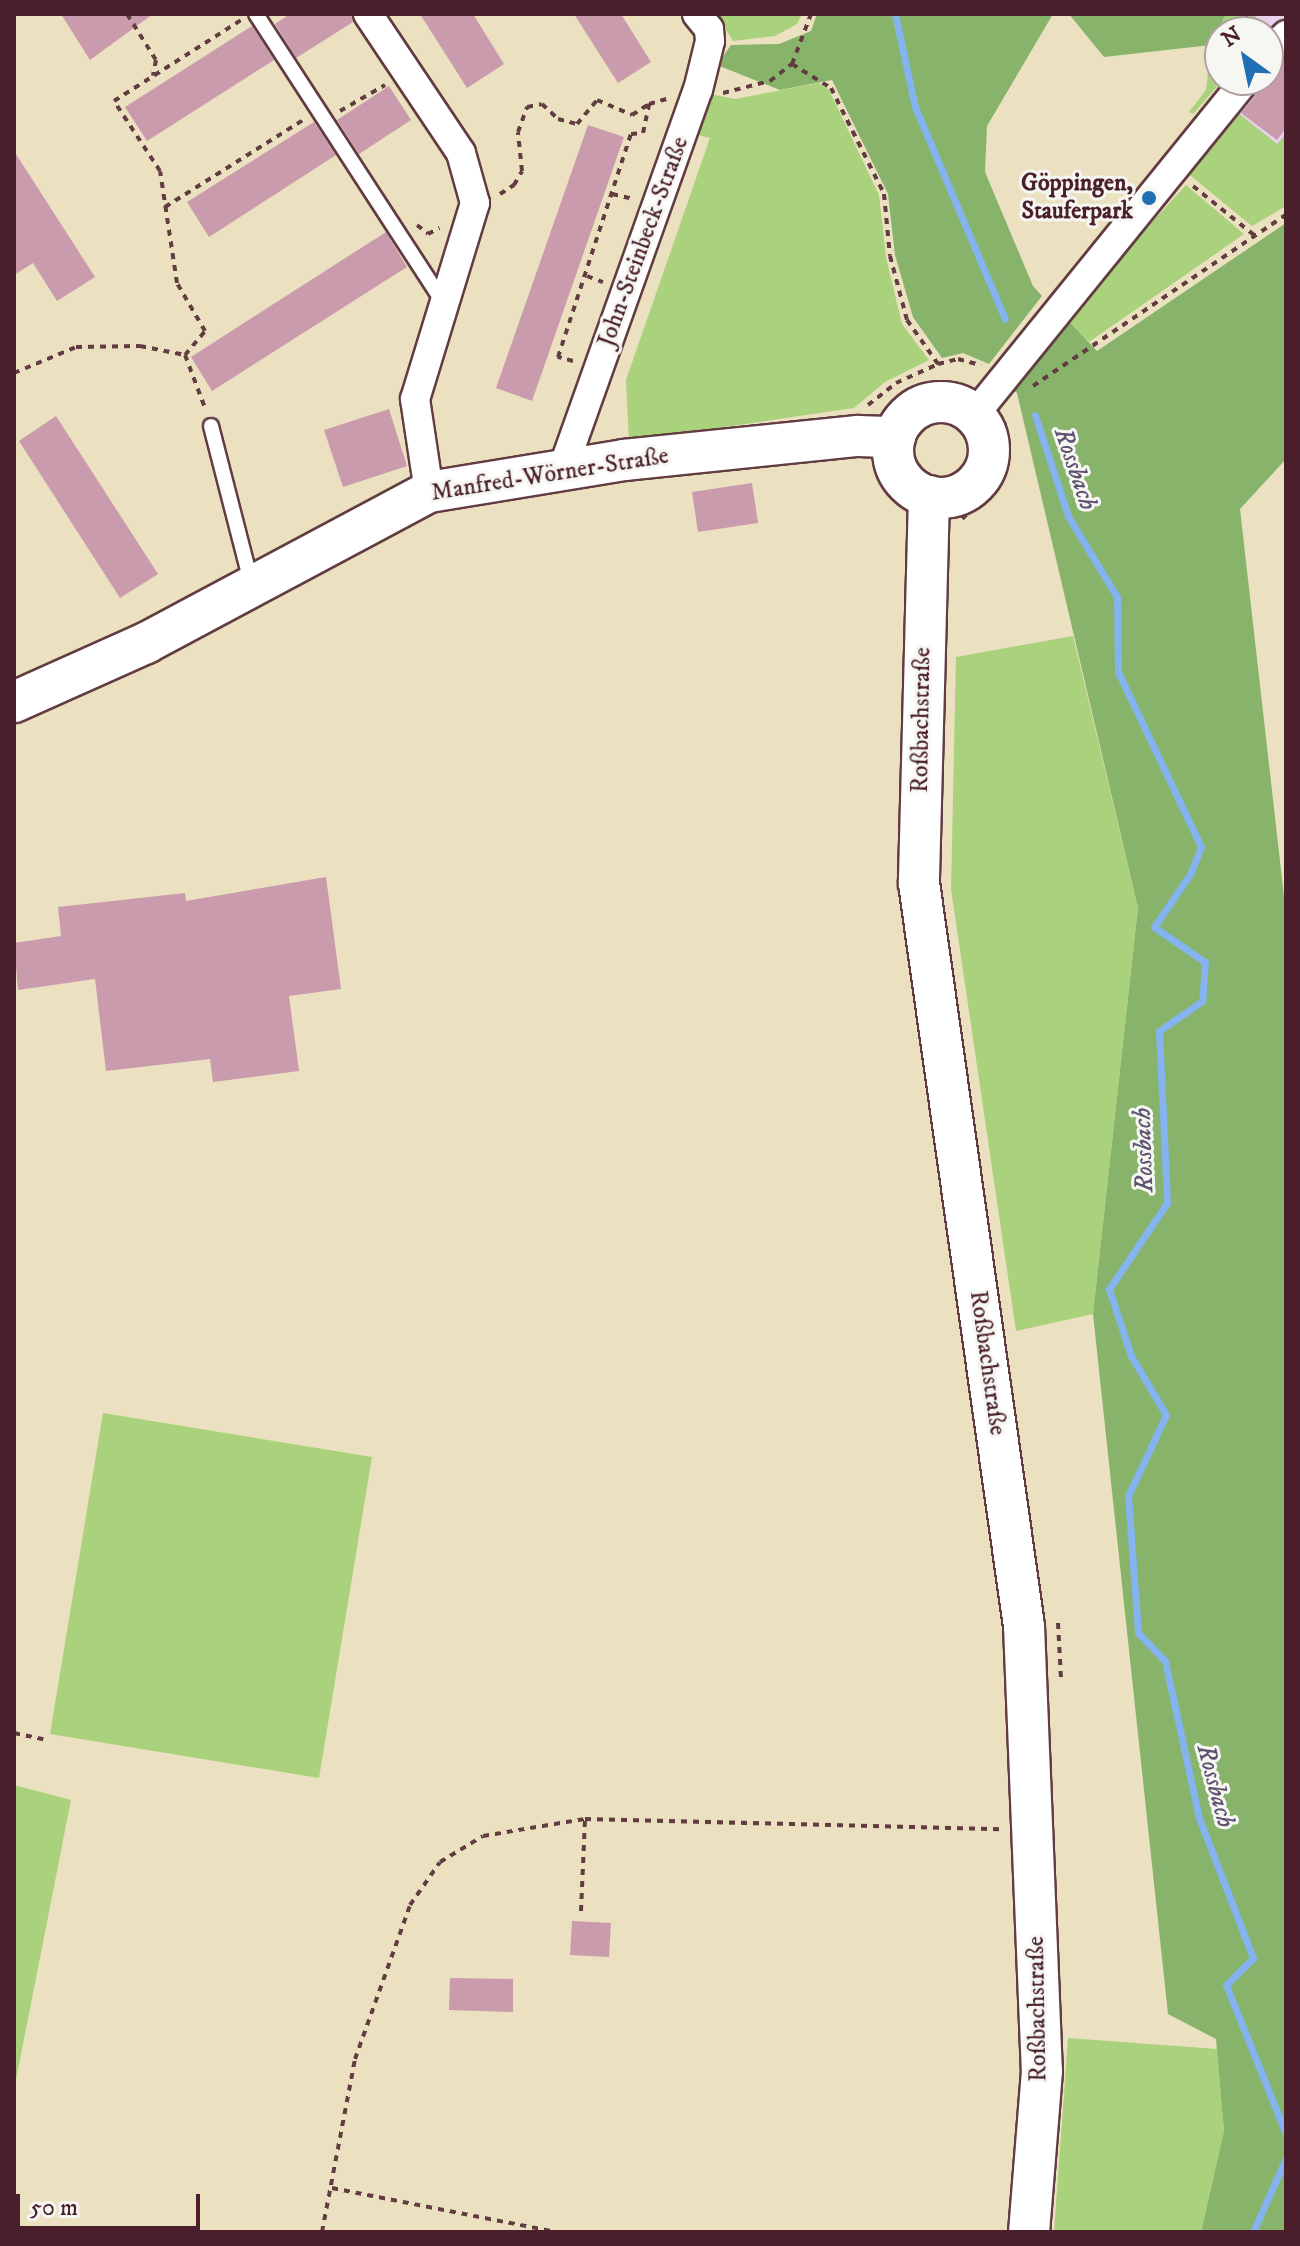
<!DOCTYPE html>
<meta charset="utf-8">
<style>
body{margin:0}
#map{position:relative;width:1300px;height:2246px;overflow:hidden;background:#ebe1c0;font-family:"IM FELL DW Pica",serif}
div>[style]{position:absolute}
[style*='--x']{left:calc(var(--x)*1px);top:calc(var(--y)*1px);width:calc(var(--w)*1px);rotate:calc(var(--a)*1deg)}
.built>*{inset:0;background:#e8d2ee}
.green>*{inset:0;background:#aad17b}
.forest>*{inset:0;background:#87b36b}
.stream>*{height:7px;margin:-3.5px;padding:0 3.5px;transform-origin:3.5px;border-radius:3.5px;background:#84b3ef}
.building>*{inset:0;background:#ca9aad}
.path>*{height:4px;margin-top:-2px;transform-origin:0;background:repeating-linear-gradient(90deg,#623c41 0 6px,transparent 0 12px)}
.roads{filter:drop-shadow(2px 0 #623c41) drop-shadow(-2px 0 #623c41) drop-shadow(0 2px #623c41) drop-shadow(0 -2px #623c41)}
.lane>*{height:14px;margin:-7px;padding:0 7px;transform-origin:7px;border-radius:7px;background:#fff}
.street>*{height:28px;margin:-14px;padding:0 14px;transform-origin:14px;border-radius:14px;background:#fff}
.secondary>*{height:40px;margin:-20px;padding:0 20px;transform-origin:20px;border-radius:20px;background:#fff}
.secondary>.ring{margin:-20px;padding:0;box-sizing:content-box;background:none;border:40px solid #fff;border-radius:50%}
.dots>*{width:22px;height:22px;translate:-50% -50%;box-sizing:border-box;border:4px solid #f6f6f2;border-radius:50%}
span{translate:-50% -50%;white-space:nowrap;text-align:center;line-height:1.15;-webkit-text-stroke:6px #f6f6f2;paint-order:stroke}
.poi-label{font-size:24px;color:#4a1f2b;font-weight:700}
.right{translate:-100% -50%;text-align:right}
.street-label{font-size:24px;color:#4a1f2b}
.water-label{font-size:26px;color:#5e5370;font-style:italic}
.frame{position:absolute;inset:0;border:16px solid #4a1f2b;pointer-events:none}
.north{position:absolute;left:1204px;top:16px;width:80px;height:80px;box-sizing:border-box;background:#f6f6f2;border:2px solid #b1a0a2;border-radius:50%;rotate:327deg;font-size:22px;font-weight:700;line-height:32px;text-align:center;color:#4a1f2b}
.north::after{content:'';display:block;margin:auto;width:28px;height:36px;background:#1f6fb2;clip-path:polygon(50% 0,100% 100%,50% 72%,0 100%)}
.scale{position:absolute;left:16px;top:2194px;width:184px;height:36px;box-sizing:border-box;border:4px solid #4a1f2b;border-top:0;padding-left:10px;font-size:24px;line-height:28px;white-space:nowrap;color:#4a1f2b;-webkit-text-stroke:6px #f6f6f2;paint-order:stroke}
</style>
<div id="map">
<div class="built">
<div style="clip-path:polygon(1256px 14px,1286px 14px,1286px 134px,1277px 145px,1236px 111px,1262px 80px,1268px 80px,1272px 67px,1268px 32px,1254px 32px)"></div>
</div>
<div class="green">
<div style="clip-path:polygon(716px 14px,802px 14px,797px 24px,775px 36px,733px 41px)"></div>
<div style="clip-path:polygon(1226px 14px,1256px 14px,1254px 32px,1220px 32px,1223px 80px,1193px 114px,1189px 112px,1206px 90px,1211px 45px)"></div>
<div style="clip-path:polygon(819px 83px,829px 90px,879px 195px,886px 257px,902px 324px,929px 360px,885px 382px,854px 408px,629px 441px,626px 380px,710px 138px,694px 134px,705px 93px,735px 99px)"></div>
<div style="clip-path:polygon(1236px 111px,1277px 144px,1286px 134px,1286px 206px,1252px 226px,1186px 172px)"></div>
<div style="clip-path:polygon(1186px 185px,1244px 234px,1089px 342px,1065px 317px)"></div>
<div style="clip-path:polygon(1073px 636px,1138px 908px,1093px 1314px,1016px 1331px,951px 889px,956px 657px)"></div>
<div style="clip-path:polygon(103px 1413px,372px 1457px,319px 1778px,50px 1734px)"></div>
<div style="clip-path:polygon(14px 1785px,71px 1800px,14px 2090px)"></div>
<div style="clip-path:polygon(1068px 2038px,1217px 2049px,1224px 2131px,1201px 2232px,1054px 2232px)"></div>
</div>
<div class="forest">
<div style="clip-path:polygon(817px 14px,1053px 14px,987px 126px,985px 172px,1033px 286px,1042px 296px,989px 364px,963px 353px,942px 358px,913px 317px,895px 255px,888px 194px,832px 80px,780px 90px,717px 65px,731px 45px,779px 44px,811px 31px)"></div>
<div style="clip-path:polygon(1069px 14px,1226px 14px,1211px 45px,1104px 57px)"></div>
<div style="clip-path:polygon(1286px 223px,1286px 459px,1240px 509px,1286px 914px,1286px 2232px,1201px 2232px,1224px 2131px,1216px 2039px,1168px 2014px,1093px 1314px,1138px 908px,1017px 393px,1008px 385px,1065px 317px,1097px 351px)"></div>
</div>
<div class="stream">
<div style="--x:895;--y:14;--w:95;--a:77.9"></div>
<div style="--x:915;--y:107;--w:230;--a:67"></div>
<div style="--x:1035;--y:415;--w:106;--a:71.9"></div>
<div style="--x:1068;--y:516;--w:95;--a:58.8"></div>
<div style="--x:1117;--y:597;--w:75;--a:89.2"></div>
<div style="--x:1118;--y:672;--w:194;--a:64.6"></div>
<div style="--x:1201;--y:847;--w:29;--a:112"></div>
<div style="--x:1190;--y:874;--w:64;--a:124.2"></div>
<div style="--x:1154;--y:927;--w:62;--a:34.5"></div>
<div style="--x:1205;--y:962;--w:39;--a:94"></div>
<div style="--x:1202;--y:1001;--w:52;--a:145.1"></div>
<div style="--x:1159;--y:1031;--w:172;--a:87.3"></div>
<div style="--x:1167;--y:1203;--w:104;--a:124"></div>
<div style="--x:1109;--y:1289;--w:71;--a:71.8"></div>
<div style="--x:1131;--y:1356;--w:69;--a:59.3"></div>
<div style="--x:1166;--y:1415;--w:89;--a:115.1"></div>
<div style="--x:1128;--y:1496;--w:137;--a:85.8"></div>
<div style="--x:1138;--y:1633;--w:39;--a:46"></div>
<div style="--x:1165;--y:1661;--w:161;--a:77.8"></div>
<div style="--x:1199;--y:1818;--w:150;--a:68.9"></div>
<div style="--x:1253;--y:1958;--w:38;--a:135"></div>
<div style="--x:1226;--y:1985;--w:161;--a:68.1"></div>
<div style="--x:1253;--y:2232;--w:81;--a:-66"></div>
</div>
<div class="building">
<div style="clip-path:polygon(61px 14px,153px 14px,90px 60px)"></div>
<div style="clip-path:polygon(290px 14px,351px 14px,353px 22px,296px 58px,275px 24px)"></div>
<div style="clip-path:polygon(420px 14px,473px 14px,504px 64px,467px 88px)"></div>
<div style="clip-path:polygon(574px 14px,621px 14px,651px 62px,618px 83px)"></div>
<div style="clip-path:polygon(252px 26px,274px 60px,147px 141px,125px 107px)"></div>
<div style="clip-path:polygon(1286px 58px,1286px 128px,1277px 140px,1241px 113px)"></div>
<div style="clip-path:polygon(389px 86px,411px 120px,359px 154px,337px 120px)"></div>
<div style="clip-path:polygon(314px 122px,336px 155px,209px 237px,187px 202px)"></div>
<div style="clip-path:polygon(588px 125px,624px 137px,532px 401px,496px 388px)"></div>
<div style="clip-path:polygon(14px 151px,95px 277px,57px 301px,33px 263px,14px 275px)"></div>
<div style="clip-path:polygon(386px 232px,407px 267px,212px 391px,191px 357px)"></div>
<div style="clip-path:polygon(389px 409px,407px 466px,343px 487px,324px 430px)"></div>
<div style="clip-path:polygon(56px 416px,158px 574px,120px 598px,19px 441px)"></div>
<div style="clip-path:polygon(752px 483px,758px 523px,698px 532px,692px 492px)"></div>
<div style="clip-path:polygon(326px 877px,341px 989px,289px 996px,299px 1071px,213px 1082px,210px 1059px,106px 1071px,95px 979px,18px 990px,14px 943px,61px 936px,58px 907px,185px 893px,186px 901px)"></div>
<div style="clip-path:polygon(572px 1921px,611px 1923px,609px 1957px,570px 1955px)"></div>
<div style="clip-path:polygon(450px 1978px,513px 1979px,513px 2012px,449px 2010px)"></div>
</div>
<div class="path">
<div style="--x:127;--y:14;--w:54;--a:57.8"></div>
<div style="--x:156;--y:60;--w:16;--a:101"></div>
<div style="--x:1239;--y:32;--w:20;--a:-66"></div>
<div style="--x:792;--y:64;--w:53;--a:-69.2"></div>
<div style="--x:723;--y:93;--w:49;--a:-14.3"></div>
<div style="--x:770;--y:81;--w:28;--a:-38"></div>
<div style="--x:792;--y:64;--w:46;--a:31.6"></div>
<div style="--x:831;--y:88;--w:119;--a:63.4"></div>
<div style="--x:884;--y:194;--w:62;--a:84.5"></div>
<div style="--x:890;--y:256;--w:66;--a:75.1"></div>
<div style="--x:907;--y:320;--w:54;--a:54.8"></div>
<div style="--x:938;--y:364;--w:21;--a:-14"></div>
<div style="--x:958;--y:359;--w:24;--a:15"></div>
<div style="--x:340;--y:111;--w:52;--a:-30"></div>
<div style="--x:1193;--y:186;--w:78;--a:38.8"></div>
<div style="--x:500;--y:194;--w:17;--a:-33"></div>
<div style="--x:514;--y:185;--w:16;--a:-60"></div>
<div style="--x:522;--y:171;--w:39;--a:-96"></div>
<div style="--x:518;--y:132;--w:27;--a:-70"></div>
<div style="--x:527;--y:107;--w:15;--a:-11"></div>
<div style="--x:542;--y:104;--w:22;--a:43"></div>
<div style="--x:558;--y:119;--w:20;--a:15"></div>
<div style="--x:577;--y:124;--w:31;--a:-50"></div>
<div style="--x:597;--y:100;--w:38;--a:23"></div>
<div style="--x:632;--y:115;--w:20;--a:-33"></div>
<div style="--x:612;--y:194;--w:22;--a:13"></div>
<div style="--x:165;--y:207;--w:163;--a:-32.2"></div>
<div style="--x:417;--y:225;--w:14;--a:39"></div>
<div style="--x:428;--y:234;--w:13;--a:-29"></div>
<div style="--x:587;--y:276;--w:17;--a:21"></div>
<div style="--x:185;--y:355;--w:31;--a:-50"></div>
<div style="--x:205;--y:331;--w:56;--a:-120.3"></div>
<div style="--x:177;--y:283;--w:113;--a:-98.6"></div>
<div style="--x:160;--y:171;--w:84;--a:-123.3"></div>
<div style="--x:114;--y:101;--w:151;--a:-32.5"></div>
<div style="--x:573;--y:361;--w:16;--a:-165"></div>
<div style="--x:558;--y:357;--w:235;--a:-71.9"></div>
<div style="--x:631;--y:134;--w:12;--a:-5"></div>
<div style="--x:643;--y:133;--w:30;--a:-78"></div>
<div style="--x:649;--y:104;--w:19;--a:-16"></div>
<div style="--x:14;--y:373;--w:67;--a:-22.8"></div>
<div style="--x:76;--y:347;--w:64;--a:-0.9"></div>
<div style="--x:140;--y:346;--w:46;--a:11.3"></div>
<div style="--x:185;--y:355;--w:57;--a:69.3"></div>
<div style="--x:1033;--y:386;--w:305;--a:-34.1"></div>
<div style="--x:868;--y:405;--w:36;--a:-38"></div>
<div style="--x:896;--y:383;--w:46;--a:-24.3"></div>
<div style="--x:962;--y:519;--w:45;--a:-45"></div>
<div style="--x:994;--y:487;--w:38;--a:-67"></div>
<div style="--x:1009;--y:452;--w:31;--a:-99"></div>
<div style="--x:1058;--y:1623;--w:55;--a:86.9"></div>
<div style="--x:14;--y:1733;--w:30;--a:12"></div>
<div style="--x:581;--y:1911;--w:92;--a:-87.5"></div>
<div style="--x:332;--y:2188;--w:228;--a:11.1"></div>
<div style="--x:322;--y:2232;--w:176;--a:-79.2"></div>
<div style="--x:355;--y:2059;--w:164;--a:-70.3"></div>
<div style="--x:410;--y:1905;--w:52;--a:-55.1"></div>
<div style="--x:440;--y:1862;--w:50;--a:-31.2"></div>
<div style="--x:483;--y:1836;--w:103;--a:-9.5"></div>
<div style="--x:585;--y:1819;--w:416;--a:1.4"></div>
</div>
<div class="roads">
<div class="lane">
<div style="--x:256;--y:14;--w:343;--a:57"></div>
<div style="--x:211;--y:426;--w:161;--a:75.6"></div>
</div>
<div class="street">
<div style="--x:368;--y:14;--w:167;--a:56.2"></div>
<div style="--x:461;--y:153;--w:52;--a:74.4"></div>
<div style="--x:475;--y:203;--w:205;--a:107"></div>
<div style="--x:415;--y:399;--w:94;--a:81.4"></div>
<div style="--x:1268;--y:52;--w:25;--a:-43"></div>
<div style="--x:975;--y:414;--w:429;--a:-51"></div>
<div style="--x:562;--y:471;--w:405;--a:-70.4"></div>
<div style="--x:698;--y:90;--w:50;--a:-76.2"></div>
<div style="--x:710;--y:41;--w:12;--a:-95"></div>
<div style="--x:709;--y:29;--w:19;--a:-129"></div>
</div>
<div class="secondary">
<div class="ring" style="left:893px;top:402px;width:56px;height:56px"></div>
<div style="--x:929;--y:496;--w:387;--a:91.5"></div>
<div style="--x:919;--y:883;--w:750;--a:81.96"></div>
<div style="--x:1024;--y:1626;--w:445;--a:87.7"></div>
<div style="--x:1042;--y:2071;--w:162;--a:94.6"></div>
<div style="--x:14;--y:702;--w:145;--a:-24.1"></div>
<div style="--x:146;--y:643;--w:321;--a:-28.1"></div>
<div style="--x:429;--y:492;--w:198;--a:-9.3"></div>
<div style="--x:624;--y:460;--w:235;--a:-5.9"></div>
<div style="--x:858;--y:436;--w:37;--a:2"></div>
</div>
</div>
<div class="dots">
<div style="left:1149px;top:198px;background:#1f6fb2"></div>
</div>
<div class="poi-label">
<span class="right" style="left:1133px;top:198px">Göppingen,<br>Stauferpark</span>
</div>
<div class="street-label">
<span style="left:644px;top:242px;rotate:-70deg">John-Steinbeck-Straße</span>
<span style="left:550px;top:475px;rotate:-9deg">Manfred-Wörner-Straße</span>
<span style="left:922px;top:720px;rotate:-89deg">Roßbachstraße</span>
<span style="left:987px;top:1363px;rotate:82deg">Roßbachstraße</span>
<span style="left:1038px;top:2009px;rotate:-91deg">Roßbachstraße</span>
</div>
<div class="water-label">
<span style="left:1075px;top:469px;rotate:71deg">Rossbach</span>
<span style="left:1144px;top:1150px;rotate:-92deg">Rossbach</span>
<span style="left:1215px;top:1786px;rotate:75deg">Rossbach</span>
</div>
<div class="frame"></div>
<div class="north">N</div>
<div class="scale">50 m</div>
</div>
